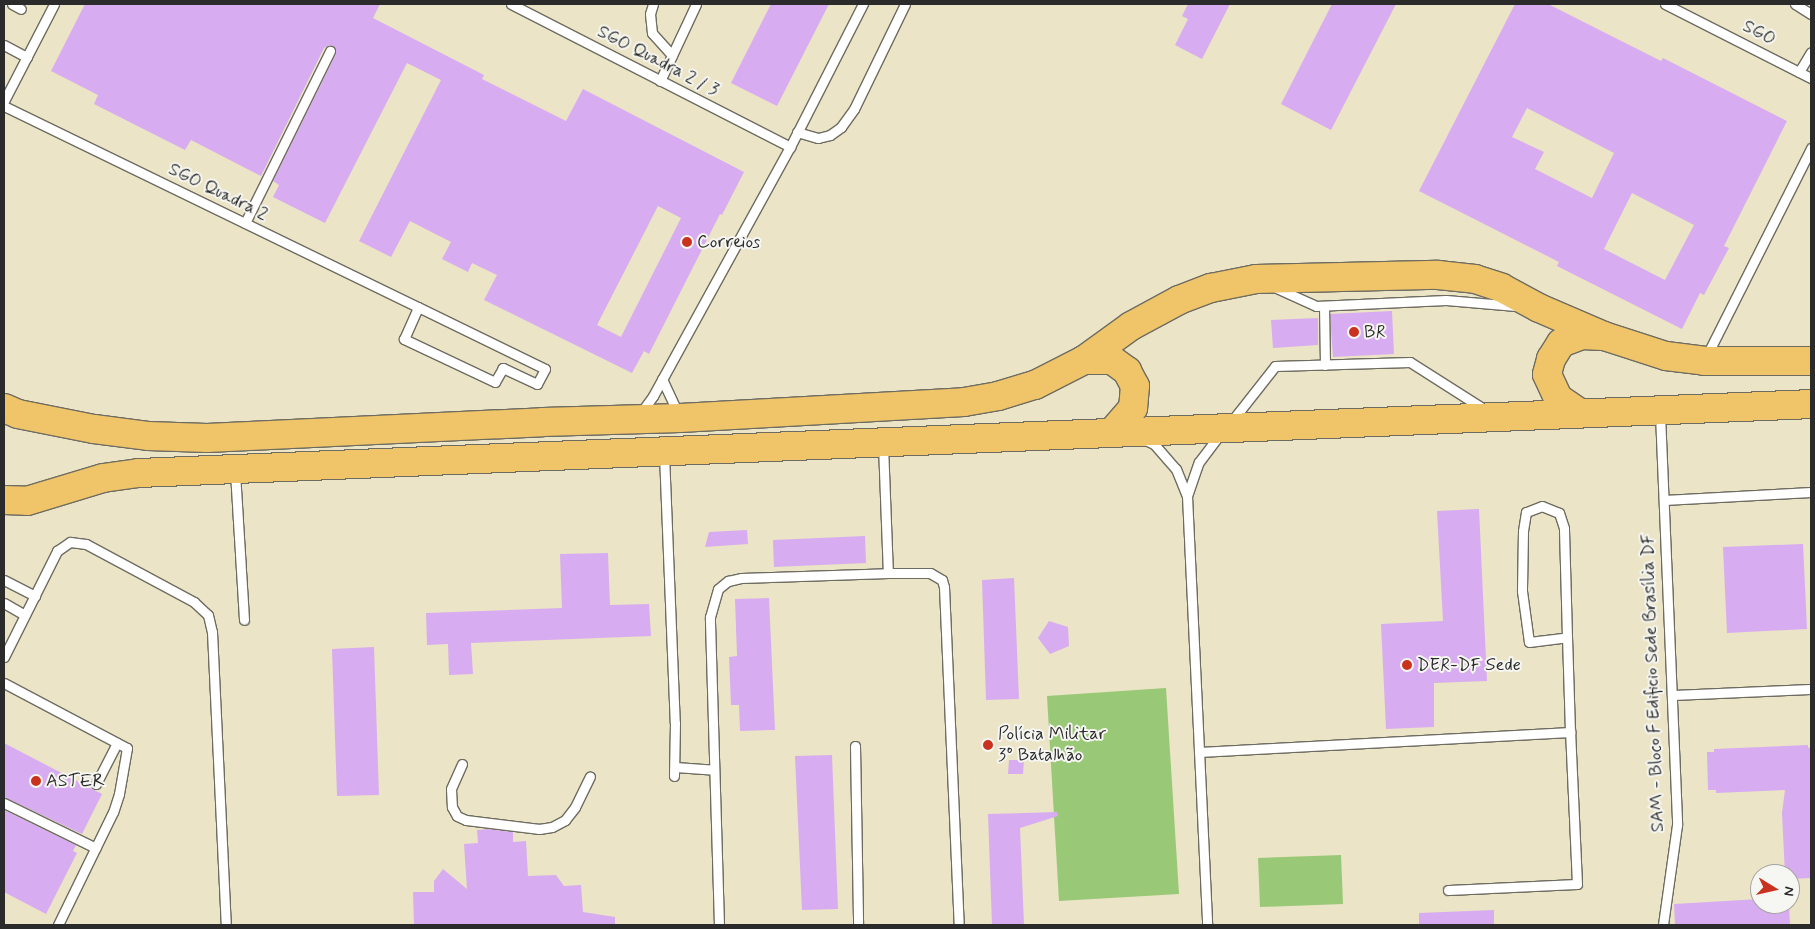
<!DOCTYPE html>
<meta charset="utf-8">
<style>
body{margin:0}
#map{position:relative;width:1815px;height:929px;overflow:hidden;background:#ebe4c6;font-family:Mynerve,sans-serif}
div>[style]{position:absolute}
[style*='--x']{left:calc(var(--x)*1px);top:calc(var(--y)*1px);width:calc(var(--w)*1px);rotate:calc(var(--a)*1deg)}
.green>*{inset:0;background:#99c877}
.building>*{inset:0;background:#d8acf0}
.roads{filter:drop-shadow(1px 0 #6e6c61) drop-shadow(-1px 0 #6e6c61) drop-shadow(0 1px #6e6c61) drop-shadow(0 -1px #6e6c61)}
.service>*{height:9px;margin:-4.5px;padding:0 4.5px;transform-origin:4.5px;border-radius:4.5px;background:#fff}
.primary>*{height:28px;margin:-14px;padding:0 14px;transform-origin:14px;border-radius:14px;background:#f0c469}
.dots>*{width:14px;height:14px;translate:-50% -50%;box-sizing:border-box;border:2px solid #f6f6f2;border-radius:50%}
span{translate:-50% -50%;white-space:nowrap;text-align:center;line-height:1.15;-webkit-text-stroke:4px #f6f6f2;paint-order:stroke}
.street-label{font-size:18px;color:#2b2b2b}
.poi-label{font-size:18px;color:#2b2b2b}
.left{translate:0 -50%;text-align:left}
.frame{position:absolute;inset:0;border:5px solid #2b2b2b;pointer-events:none}
.north{position:absolute;left:1750px;top:864px;width:50px;height:50px;box-sizing:border-box;background:#f6f6f2;border:1px solid #a5a5a2;border-radius:50%;rotate:99deg;font-size:14px;font-weight:700;line-height:20px;text-align:center;color:#2b2b2b}
.north::after{content:'';display:block;margin:auto;width:18px;height:22px;background:#c8321e;clip-path:polygon(50% 0,100% 100%,50% 72%,0 100%)}
</style>
<div id="map">
<div class="green">
<div style="clip-path:polygon(1166px 688px,1179px 894px,1059px 901px,1047px 696px)"></div>
<div style="clip-path:polygon(1341px 855px,1343px 904px,1260px 907px,1258px 858px)"></div>
</div>
<div class="building">
<div style="clip-path:polygon(evenodd,85px 4px,380px 4px,373px 18px,484px 75px,482px 79px,566px 121px,583px 89px,744px 172px,722px 215px,720px 214px,649px 354px,644px 351px,632px 373px,484px 300px,497px 275px,472px 263px,468px 272px,442px 259px,451px 242px,410px 221px,391px 257px,359px 241px,441px 80px,407px 63px,325px 223px,273px 197px,279px 185px,273px 181px,336px 54px,335px 47px,329px 45px,324px 48px,261px 176px,191px 140px,185px 150px,94px 104px,98px 95px,51px 71px,85px 4px,658px 206px,681px 218px,621px 337px,597px 325px,658px 206px)"></div>
<div style="clip-path:polygon(771px 4px,829px 4px,777px 106px,731px 83px)"></div>
<div style="clip-path:polygon(1188px 4px,1230px 4px,1202px 59px,1175px 45px,1188px 19px,1182px 16px)"></div>
<div style="clip-path:polygon(1332px 4px,1396px 4px,1331px 130px,1281px 104px)"></div>
<div style="clip-path:polygon(evenodd,1515px 4px,1548px 4px,1661px 61px,1663px 58px,1787px 121px,1724px 246px,1729px 248px,1704px 295px,1700px 293px,1682px 329px,1557px 266px,1559px 262px,1419px 191px,1515px 4px,1527px 108px,1614px 153px,1592px 198px,1535px 169px,1544px 152px,1512px 137px,1527px 108px,1515px 4px,1632px 193px,1694px 225px,1665px 280px,1604px 249px,1632px 193px)"></div>
<div style="clip-path:polygon(1392px 311px,1394px 354px,1333px 357px,1330px 314px)"></div>
<div style="clip-path:polygon(1318px 318px,1318px 345px,1273px 348px,1271px 320px)"></div>
<div style="clip-path:polygon(1479px 509px,1487px 681px,1434px 683px,1434px 727px,1386px 729px,1381px 624px,1443px 621px,1437px 511px)"></div>
<div style="clip-path:polygon(747px 530px,748px 544px,705px 547px,709px 532px)"></div>
<div style="clip-path:polygon(865px 536px,866px 563px,774px 567px,773px 540px)"></div>
<div style="clip-path:polygon(1803px 544px,1807px 629px,1727px 633px,1723px 547px)"></div>
<div style="clip-path:polygon(608px 553px,610px 605px,649px 604px,651px 636px,471px 643px,473px 674px,449px 675px,448px 644px,427px 645px,426px 613px,562px 608px,560px 554px)"></div>
<div style="clip-path:polygon(1014px 578px,1019px 699px,986px 700px,982px 580px)"></div>
<div style="clip-path:polygon(769px 598px,775px 730px,740px 731px,739px 705px,731px 705px,729px 657px,737px 656px,735px 599px)"></div>
<div style="clip-path:polygon(1049px 621px,1068px 627px,1069px 646px,1050px 654px,1038px 638px)"></div>
<div style="clip-path:polygon(374px 647px,379px 795px,337px 796px,332px 649px)"></div>
<div style="clip-path:polygon(4px 743px,102px 794px,82px 834px,4px 797px)"></div>
<div style="clip-path:polygon(1808px 745px,1808px 748px,1811px 747px,1811px 878px,1790px 879px,1790px 874px,1785px 874px,1782px 813px,1785px 790px,1716px 793px,1716px 790px,1708px 790px,1707px 752px,1714px 752px,1714px 749px)"></div>
<div style="clip-path:polygon(832px 755px,838px 909px,802px 910px,795px 756px)"></div>
<div style="clip-path:polygon(1009px 760px,1024px 760px,1023px 774px,1008px 774px)"></div>
<div style="clip-path:polygon(4px 810px,76px 845px,73px 851px,77px 853px,46px 914px,4px 892px)"></div>
<div style="clip-path:polygon(1057px 812px,1058px 816px,1020px 828px,1024px 925px,992px 925px,988px 814px)"></div>
<div style="clip-path:polygon(488px 829px,513px 832px,513px 842px,526px 841px,528px 876px,556px 875px,564px 886px,581px 885px,583px 912px,615px 917px,615px 925px,414px 925px,413px 892px,434px 892px,434px 881px,443px 869px,467px 889px,464px 844px,478px 843px,477px 830px)"></div>
<div style="clip-path:polygon(1760px 899px,1760px 904px,1789px 904px,1790px 925px,1675px 925px,1674px 904px)"></div>
<div style="clip-path:polygon(1494px 910px,1494px 925px,1419px 925px,1419px 913px)"></div>
</div>
<div class="roads">
<div class="service">
<div style="--x:12;--y:4;--w:10;--a:29"></div>
<div style="--x:511;--y:4;--w:314;--a:27.1"></div>
<div style="--x:653;--y:4;--w:10;--a:107"></div>
<div style="--x:650;--y:14;--w:19;--a:84"></div>
<div style="--x:652;--y:33;--w:30;--a:48"></div>
<div style="--x:1665;--y:4;--w:164;--a:26.9"></div>
<div style="--x:1795;--y:4;--w:19;--a:32"></div>
<div style="--x:4;--y:45;--w:26;--a:28"></div>
<div style="--x:1799;--y:72;--w:23;--a:-59"></div>
<div style="--x:660;--y:81;--w:85;--a:-64.9"></div>
<div style="--x:4;--y:101;--w:109;--a:-62.7"></div>
<div style="--x:4;--y:106;--w:460;--a:25.9"></div>
<div style="--x:418;--y:307;--w:141;--a:26"></div>
<div style="--x:545;--y:369;--w:17;--a:118"></div>
<div style="--x:537;--y:384;--w:38;--a:-155"></div>
<div style="--x:503;--y:368;--w:16;--a:120"></div>
<div style="--x:495;--y:382;--w:101;--a:-154.7"></div>
<div style="--x:404;--y:339;--w:35;--a:-66"></div>
<div style="--x:797;--y:132;--w:22;--a:16"></div>
<div style="--x:818;--y:138;--w:12;--a:-14"></div>
<div style="--x:830;--y:135;--w:14;--a:-36"></div>
<div style="--x:841;--y:127;--w:22;--a:-54"></div>
<div style="--x:854;--y:109;--w:117;--a:-64.1"></div>
<div style="--x:245;--y:223;--w:192;--a:-63.7"></div>
<div style="--x:1274;--y:287;--w:46;--a:24.3"></div>
<div style="--x:1316;--y:306;--w:130;--a:-2.6"></div>
<div style="--x:1446;--y:300;--w:70;--a:4.9"></div>
<div style="--x:1324;--y:306;--w:59;--a:89"></div>
<div style="--x:1706;--y:357;--w:234;--a:-63.3"></div>
<div style="--x:662;--y:379;--w:38;--a:65"></div>
<div style="--x:640;--y:414;--w:22;--a:-54"></div>
<div style="--x:653;--y:396;--w:284;--a:-61.2"></div>
<div style="--x:790;--y:147;--w:161;--a:-63"></div>
<div style="--x:1660;--y:414;--w:411;--a:87.6"></div>
<div style="--x:1677;--y:825;--w:101;--a:98"></div>
<div style="--x:1231;--y:422;--w:71;--a:-51.8"></div>
<div style="--x:1275;--y:366;--w:135;--a:-1.7"></div>
<div style="--x:1410;--y:362;--w:91;--a:32.5"></div>
<div style="--x:1145;--y:440;--w:10;--a:24"></div>
<div style="--x:1154;--y:444;--w:33;--a:49"></div>
<div style="--x:1176;--y:469;--w:29;--a:68"></div>
<div style="--x:1187;--y:496;--w:429;--a:87.3"></div>
<div style="--x:883;--y:445;--w:128;--a:87.8"></div>
<div style="--x:664;--y:454;--w:269;--a:87.7"></div>
<div style="--x:675;--y:723;--w:53;--a:91.1"></div>
<div style="--x:235;--y:472;--w:148;--a:86.5"></div>
<div style="--x:1187;--y:496;--w:36;--a:-71"></div>
<div style="--x:1199;--y:462;--w:34;--a:-53"></div>
<div style="--x:1664;--y:500;--w:147;--a:-3.1"></div>
<div style="--x:4;--y:580;--w:35;--a:27"></div>
<div style="--x:4;--y:603;--w:24;--a:30"></div>
<div style="--x:4;--y:657;--w:119;--a:-63.4"></div>
<div style="--x:57;--y:551;--w:16;--a:-35"></div>
<div style="--x:70;--y:542;--w:16;--a:7"></div>
<div style="--x:86;--y:544;--w:123;--a:28.2"></div>
<div style="--x:194;--y:602;--w:19;--a:43"></div>
<div style="--x:208;--y:615;--w:17;--a:77"></div>
<div style="--x:212;--y:632;--w:293;--a:87.3"></div>
<div style="--x:4;--y:683;--w:139;--a:27.9"></div>
<div style="--x:127;--y:748;--w:47;--a:99.9"></div>
<div style="--x:119;--y:794;--w:19;--a:108"></div>
<div style="--x:113;--y:812;--w:126;--a:116"></div>
<div style="--x:1672;--y:695;--w:139;--a:-2.5"></div>
<div style="--x:855;--y:746;--w:179;--a:89"></div>
<div style="--x:1199;--y:752;--w:372;--a:-3.1"></div>
<div style="--x:1570;--y:732;--w:95;--a:-91.8"></div>
<div style="--x:1567;--y:637;--w:109;--a:-91.6"></div>
<div style="--x:1564;--y:528;--w:16;--a:-108"></div>
<div style="--x:1559;--y:513;--w:18;--a:-158"></div>
<div style="--x:1542;--y:506;--w:17;--a:159"></div>
<div style="--x:1526;--y:512;--w:19;--a:99"></div>
<div style="--x:1523;--y:531;--w:60;--a:91"></div>
<div style="--x:1522;--y:591;--w:51;--a:82.2"></div>
<div style="--x:1529;--y:642;--w:38;--a:-7"></div>
<div style="--x:462;--y:764;--w:27;--a:114"></div>
<div style="--x:451;--y:789;--w:18;--a:87"></div>
<div style="--x:452;--y:807;--w:10;--a:61"></div>
<div style="--x:457;--y:816;--w:10;--a:24"></div>
<div style="--x:466;--y:820;--w:74;--a:7"></div>
<div style="--x:539;--y:829;--w:13;--a:-9"></div>
<div style="--x:552;--y:827;--w:15;--a:-28"></div>
<div style="--x:565;--y:820;--w:16;--a:-52"></div>
<div style="--x:575;--y:807;--w:34;--a:-64"></div>
<div style="--x:675;--y:767;--w:39;--a:4"></div>
<div style="--x:96;--y:784;--w:46;--a:-62.9"></div>
<div style="--x:4;--y:803;--w:102;--a:26.1"></div>
<div style="--x:1448;--y:890;--w:129;--a:-2.7"></div>
<div style="--x:1577;--y:884;--w:152;--a:-92.6"></div>
<div style="--x:719;--y:925;--w:308;--a:-91.7"></div>
<div style="--x:710;--y:617;--w:29;--a:-74"></div>
<div style="--x:718;--y:589;--w:13;--a:-39"></div>
<div style="--x:728;--y:581;--w:13;--a:-13"></div>
<div style="--x:741;--y:578;--w:147;--a:-1.9"></div>
<div style="--x:888;--y:573;--w:42;--a:0"></div>
<div style="--x:930;--y:573;--w:14;--a:30"></div>
<div style="--x:942;--y:580;--w:7;--a:74"></div>
<div style="--x:944;--y:587;--w:338;--a:87.5"></div>
</div>
<div class="primary">
<div style="--x:1084;--y:360;--w:28;--a:0"></div>
<div style="--x:1112;--y:360;--w:19;--a:36"></div>
<div style="--x:1127;--y:371;--w:17;--a:62"></div>
<div style="--x:1135;--y:386;--w:22;--a:95"></div>
<div style="--x:1133;--y:408;--w:33;--a:131"></div>
<div style="--x:4;--y:408;--w:15;--a:23"></div>
<div style="--x:18;--y:414;--w:77;--a:11.2"></div>
<div style="--x:94;--y:429;--w:54;--a:7.4"></div>
<div style="--x:148;--y:436;--w:59;--a:1.9"></div>
<div style="--x:207;--y:438;--w:336;--a:-2.7"></div>
<div style="--x:543;--y:422;--w:137;--a:-1.7"></div>
<div style="--x:680;--y:418;--w:284;--a:-3.2"></div>
<div style="--x:964;--y:402;--w:35;--a:-10"></div>
<div style="--x:998;--y:396;--w:39;--a:-17"></div>
<div style="--x:1035;--y:385;--w:55;--a:-27"></div>
<div style="--x:1084;--y:360;--w:58;--a:-35.9"></div>
<div style="--x:1131;--y:326;--w:55;--a:-28.4"></div>
<div style="--x:1179;--y:300;--w:34;--a:-21"></div>
<div style="--x:1211;--y:288;--w:46;--a:-11.3"></div>
<div style="--x:1256;--y:279;--w:182;--a:-1.3"></div>
<div style="--x:1438;--y:275;--w:37;--a:6"></div>
<div style="--x:1475;--y:279;--w:28;--a:18"></div>
<div style="--x:1502;--y:288;--w:42;--a:28.4"></div>
<div style="--x:1539;--y:308;--w:71;--a:23.3"></div>
<div style="--x:1604;--y:336;--w:65;--a:17.9"></div>
<div style="--x:1666;--y:356;--w:38;--a:7"></div>
<div style="--x:1704;--y:361;--w:107;--a:0"></div>
<div style="--x:1580;--y:413;--w:27;--a:-146"></div>
<div style="--x:1558;--y:398;--w:26;--a:-115"></div>
<div style="--x:1547;--y:374;--w:16;--a:-75"></div>
<div style="--x:1551;--y:359;--w:19;--a:-58"></div>
<div style="--x:1561;--y:343;--w:22;--a:-21"></div>
<div style="--x:1582;--y:335;--w:20;--a:3"></div>
<div style="--x:4;--y:500;--w:23;--a:2"></div>
<div style="--x:27;--y:501;--w:79;--a:-16.8"></div>
<div style="--x:103;--y:478;--w:36;--a:-8"></div>
<div style="--x:139;--y:473;--w:1673;--a:-2.36"></div>
</div>
</div>
<div class="dots">
<div style="left:687px;top:242px;background:#c8321e"></div>
<div style="left:1354px;top:332px;background:#c8321e"></div>
<div style="left:1407px;top:665px;background:#c8321e"></div>
<div style="left:988px;top:745px;background:#c8321e"></div>
<div style="left:36px;top:781px;background:#c8321e"></div>
</div>
<div class="street-label">
<span style="left:1759px;top:33px;rotate:27deg">SGO</span>
<span style="left:658px;top:61px;rotate:27deg">SGO Quadra 2 / 3</span>
<span style="left:218px;top:192px;rotate:26deg">SGO Quadra 2</span>
<span style="left:1653px;top:683px;rotate:-92deg">SAM - Bloco F Edificio Sede Brasília DF</span>
</div>
<div class="poi-label">
<span class="left" style="left:697px;top:242px">Correios</span>
<span class="left" style="left:1364px;top:332px">BR</span>
<span class="left" style="left:1417px;top:665px">DER-DF Sede</span>
<span class="left" style="left:998px;top:745px">Polícia Militar<br>3º Batalhão</span>
<span class="left" style="left:46px;top:781px">ASTER</span>
</div>
<div class="frame"></div>
<div class="north">N</div>
</div>
